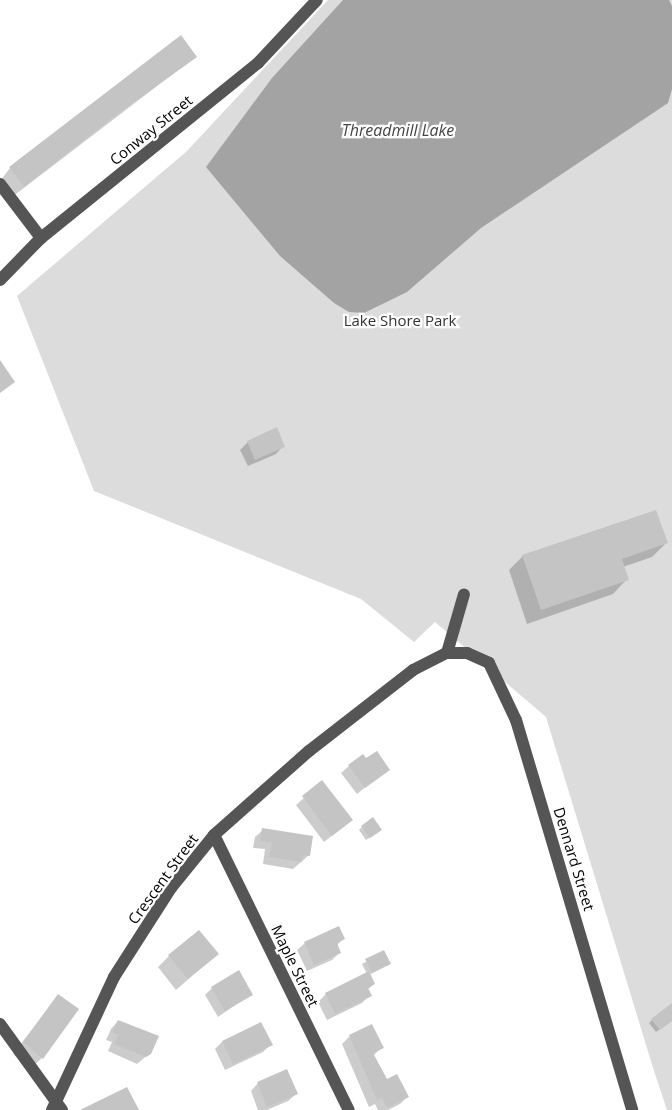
<!DOCTYPE html>
<style>
body{margin:0}
#map{position:relative;width:672px;height:1110px;overflow:hidden;background:#fff;font-family:"Open Sans",sans-serif}
div>[style]{position:absolute}
[style*='--x']{left:calc(var(--x)*1px);top:calc(var(--y)*1px);width:calc(var(--w)*1px);rotate:calc(var(--a)*1deg)}
.green>*{inset:0;background:#dcdcdc}
.water>*{inset:0;background:#a3a3a3}
.shadow>*{inset:0;background:#0003}
.building>*{inset:0;background:#c4c4c4}
.minor>*{height:12px;margin:-6px;padding:0 6px;transform-origin:6px;border-radius:6px;background:#555}
span{translate:-50% -50%;white-space:nowrap;text-align:center;line-height:1.15;-webkit-text-stroke:4.5px #fff;paint-order:stroke}
.street-label{font-size:15px;color:#000}
.park-label{font-size:15px;color:#333}
.water-label{font-size:16px;color:#444;font-style:italic}
</style>
<div id="map">
<div class="green">
<div style="clip-path:polygon(328px 0,672px 0,672px 1110px,667px 1110px,654px 1071px,546px 717px,435px 622px,414px 642px,361px 599px,94px 491px,17px 296px,187px 151px)"></div>
</div>
<div class="water">
<div style="clip-path:polygon(343px 0,669px 0,672px 6px,672px 89px,668px 103px,481px 228px,407px 292px,364px 313px,349px 312px,334px 303px,280px 256px,206px 167px,272px 78px)"></div>
</div>
<div class="shadow">
<div style="clip-path:polygon(195px 57px,12px 197px,0 181px,10px 168px)"></div>
<div style="clip-path:polygon(248px 442px,283px 446px,276px 454px,248px 466px,240px 450px)"></div>
<div style="clip-path:polygon(666px 543px,652px 557px,623px 567px,627px 579px,613px 594px,527px 624px,509px 570px,523px 556px)"></div>
<div style="clip-path:polygon(366px 760px,388px 769px,357px 794px,341px 773px,349px 766px)"></div>
<div style="clip-path:polygon(322px 782px,343px 827px,324px 842px,296px 805px)"></div>
<div style="clip-path:polygon(362px 827px,377px 833px,366px 840px,359px 830px)"></div>
<div style="clip-path:polygon(263px 830px,309px 855px,293px 869px,263px 864px,265px 849px,253px 848px,255px 837px)"></div>
<div style="clip-path:polygon(343px 939px,336px 946px,340px 952px,332px 960px,307px 971px,297px 950px,305px 943px)"></div>
<div style="clip-path:polygon(383px 952px,389px 964px,369px 975px,374px 984px,367px 990px,370px 995px,362px 1003px,327px 1020px,318px 1002px,326px 994px,367px 974px,362px 964px)"></div>
<div style="clip-path:polygon(217px 954px,176px 990px,158px 967px,169px 956px)"></div>
<div style="clip-path:polygon(212px 988px,251px 994px,218px 1017px,205px 995px)"></div>
<div style="clip-path:polygon(58px 996px,42px 1058px,30px 1069px,13px 1054px)"></div>
<div style="clip-path:polygon(672px 1016px,672px 1020px,656px 1032px,649px 1023px,652px 1020px)"></div>
<div style="clip-path:polygon(118px 1021px,150px 1053px,137px 1064px,108px 1051px,112px 1042px,106px 1040px,111px 1029px)"></div>
<div style="clip-path:polygon(261px 1024px,271px 1044px,263px 1052px,225px 1070px,215px 1049px,222px 1042px)"></div>
<div style="clip-path:polygon(350px 1036px,382px 1047px,373px 1056px,386px 1081px,407px 1097px,400px 1104px,388px 1110px,378px 1110px,375px 1104px,369px 1107px,342px 1044px)"></div>
<div style="clip-path:polygon(258px 1083px,296px 1094px,288px 1101px,267px 1110px,258px 1110px,251px 1091px)"></div>
</div>
<div class="building">
<div style="clip-path:polygon(181px 35px,197px 57px,116px 115px,24px 187px,9px 167px)"></div>
<div style="clip-path:polygon(0 360px,15px 382px,0 393px)"></div>
<div style="clip-path:polygon(277px 427px,285px 447px,255px 460px,247px 441px)"></div>
<div style="clip-path:polygon(656px 510px,668px 543px,622px 559px,629px 580px,541px 610px,522px 555px)"></div>
<div style="clip-path:polygon(377px 751px,390px 770px,365px 788px,348px 765px,363px 754px,366px 758px)"></div>
<div style="clip-path:polygon(322px 780px,353px 820px,332px 836px,302px 796px)"></div>
<div style="clip-path:polygon(373px 817px,382px 830px,370px 838px,361px 826px)"></div>
<div style="clip-path:polygon(262px 828px,313px 836px,310px 856px,303px 855px,302px 862px,269px 857px,272px 842px,260px 841px)"></div>
<div style="clip-path:polygon(339px 926px,345px 939px,337px 943px,341px 953px,314px 965px,304px 942px)"></div>
<div style="clip-path:polygon(199px 930px,219px 954px,188px 979px,168px 955px)"></div>
<div style="clip-path:polygon(384px 950px,391px 964px,372px 973px,365px 959px)"></div>
<div style="clip-path:polygon(239px 970px,253px 995px,225px 1011px,211px 987px)"></div>
<div style="clip-path:polygon(369px 971px,375px 984px,368px 988px,372px 996px,335px 1014px,325px 993px)"></div>
<div style="clip-path:polygon(58px 994px,79px 1009px,43px 1059px,23px 1042px)"></div>
<div style="clip-path:polygon(672px 1003px,672px 1021px,660px 1030px,651px 1019px)"></div>
<div style="clip-path:polygon(118px 1020px,159px 1036px,151px 1054px,146px 1057px,114px 1044px,118px 1035px,112px 1032px)"></div>
<div style="clip-path:polygon(261px 1022px,273px 1045px,233px 1064px,222px 1041px)"></div>
<div style="clip-path:polygon(372px 1024px,384px 1048px,373px 1053px,387px 1079px,397px 1074px,409px 1097px,387px 1108px,382px 1097px,377px 1100px,349px 1035px)"></div>
<div style="clip-path:polygon(287px 1069px,298px 1094px,267px 1107px,257px 1082px)"></div>
<div style="clip-path:polygon(127px 1087px,139px 1110px,80px 1110px)"></div>
</div>
<div class="minor">
<div style="--x:0;--y:184;--w:68;--a:52.8"></div>
<div style="--x:0;--y:280;--w:59;--a:-45.7"></div>
<div style="--x:41;--y:238;--w:279;--a:-38.9"></div>
<div style="--x:258;--y:63;--w:86;--a:-46.9"></div>
<div style="--x:447;--y:653;--w:61;--a:-73.9"></div>
<div style="--x:214;--y:835;--w:306;--a:63.9"></div>
<div style="--x:0;--y:1024;--w:106;--a:54.2"></div>
<div style="--x:52;--y:1110;--w:147;--a:-65"></div>
<div style="--x:114;--y:977;--w:106;--a:-57.4"></div>
<div style="--x:171;--y:888;--w:68;--a:-50.9"></div>
<div style="--x:214;--y:835;--w:127;--a:-41.5"></div>
<div style="--x:309;--y:751;--w:132;--a:-37.9"></div>
<div style="--x:413;--y:670;--w:38;--a:-27"></div>
<div style="--x:447;--y:653;--w:20;--a:0"></div>
<div style="--x:467;--y:653;--w:24;--a:24"></div>
<div style="--x:489;--y:663;--w:63;--a:64.7"></div>
<div style="--x:516;--y:720;--w:407;--a:73.4"></div>
</div>
<div class="street-label">
<span style="left:151px;top:130px;rotate:-39deg">Conway Street</span>
<span style="left:574px;top:859px;rotate:73deg">Dennard Street</span>
<span style="left:163px;top:879px;rotate:-54deg">Crescent Street</span>
<span style="left:295px;top:966px;rotate:64deg">Maple Street</span>
</div>
<div class="park-label">
<span style="left:400px;top:321px">Lake Shore Park</span>
</div>
<div class="water-label">
<span style="left:398px;top:130px">Threadmill Lake</span>
</div>
</div>
